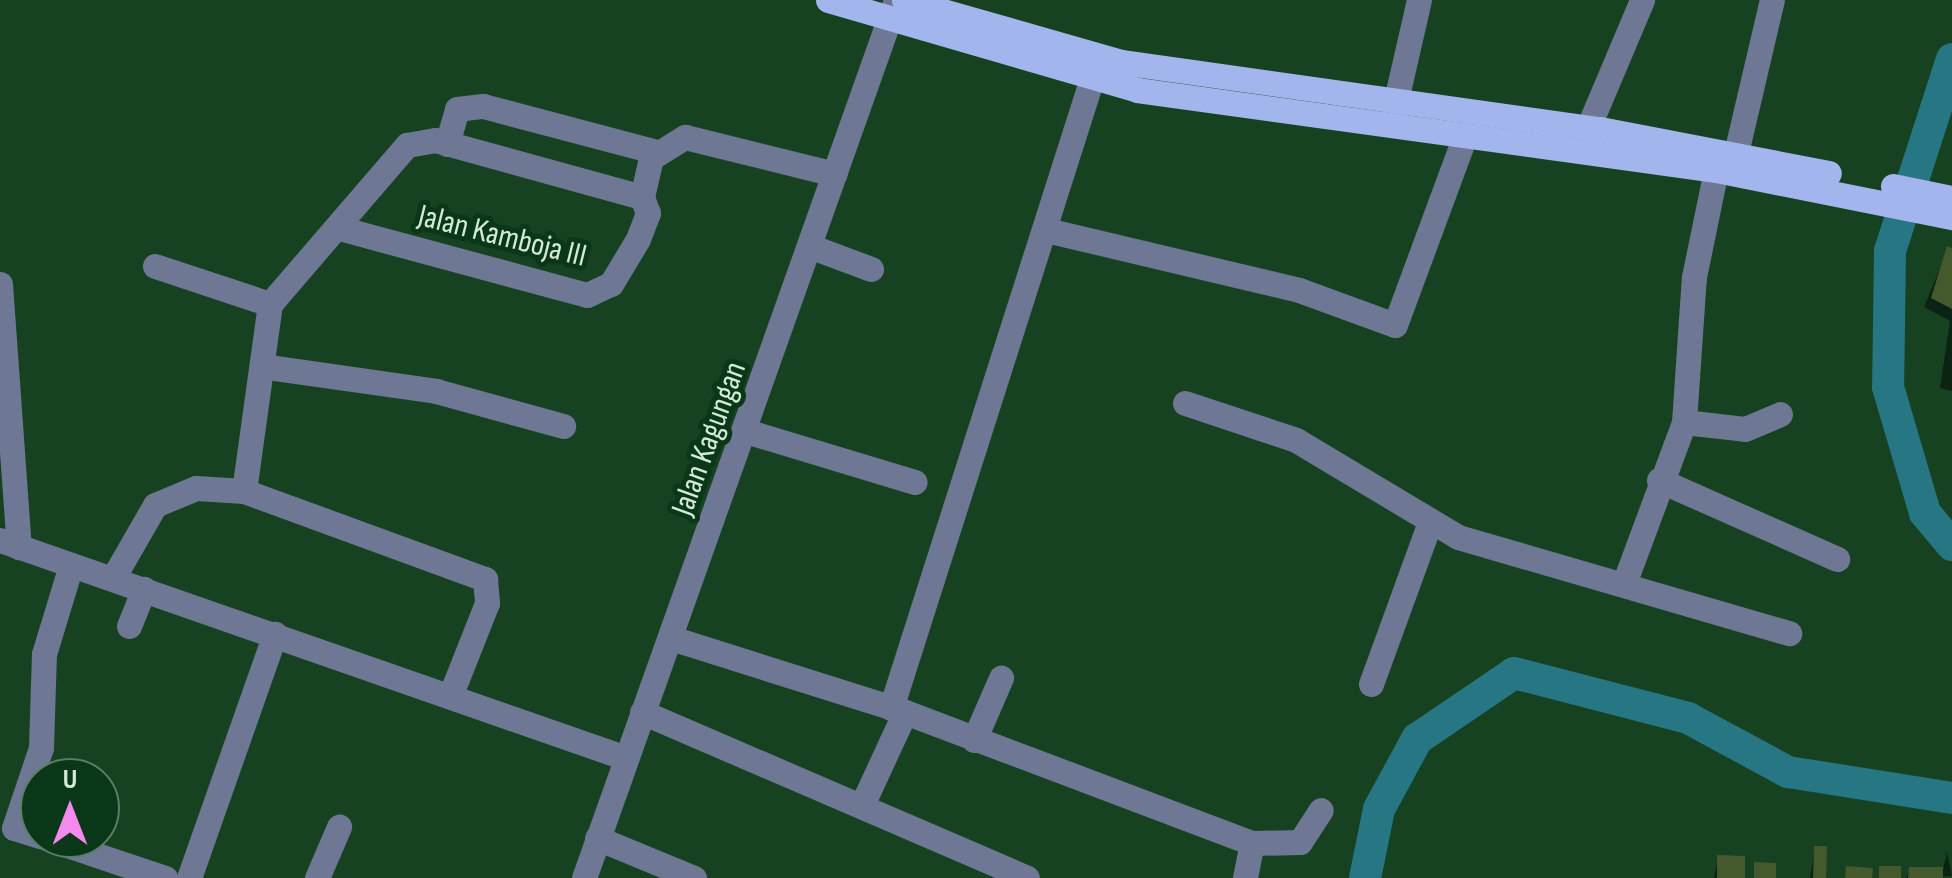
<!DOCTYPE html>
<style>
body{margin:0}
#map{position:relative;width:1952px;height:878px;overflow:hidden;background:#164222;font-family:"Sofia Sans Condensed",sans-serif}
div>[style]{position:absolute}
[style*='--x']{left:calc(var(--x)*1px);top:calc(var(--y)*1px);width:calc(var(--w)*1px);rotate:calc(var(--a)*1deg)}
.shadow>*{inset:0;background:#0007}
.river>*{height:32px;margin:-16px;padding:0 16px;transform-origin:16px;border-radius:16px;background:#267783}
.building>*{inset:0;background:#44592c}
.minor>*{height:25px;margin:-12.5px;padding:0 12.5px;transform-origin:12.5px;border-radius:12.5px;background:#6e7793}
.major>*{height:25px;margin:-12.5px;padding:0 12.5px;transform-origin:12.5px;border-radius:12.5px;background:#a2b6ed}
span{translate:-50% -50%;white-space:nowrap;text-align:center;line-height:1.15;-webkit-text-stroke:10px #0a3718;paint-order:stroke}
.street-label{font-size:32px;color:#d2ead6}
.north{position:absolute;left:20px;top:758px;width:100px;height:100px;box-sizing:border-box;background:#0a3718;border:2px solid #5a7f64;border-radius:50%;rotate:0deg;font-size:28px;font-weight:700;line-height:40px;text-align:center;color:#d2ead6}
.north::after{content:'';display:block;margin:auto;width:35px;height:45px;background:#f589ee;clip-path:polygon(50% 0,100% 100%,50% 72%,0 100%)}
</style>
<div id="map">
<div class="shadow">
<div style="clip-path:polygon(1948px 249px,1952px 250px,1952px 391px,1940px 388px,1950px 321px,1924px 307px)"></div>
<div style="clip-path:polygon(1815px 848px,1824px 878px,1810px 878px)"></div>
<div style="clip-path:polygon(1947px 852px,1952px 876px,1906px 878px,1910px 869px,1943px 870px)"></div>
<div style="clip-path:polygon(1718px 858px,1742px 878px,1714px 878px)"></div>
</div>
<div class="river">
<div style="--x:1952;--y:59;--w:202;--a:107.9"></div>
<div style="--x:1890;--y:251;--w:136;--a:90.8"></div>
<div style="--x:1888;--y:387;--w:131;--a:73.6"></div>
<div style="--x:1925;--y:513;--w:42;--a:49.8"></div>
<div style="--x:1365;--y:878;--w:70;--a:-78.5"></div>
<div style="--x:1379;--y:809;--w:80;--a:-61.5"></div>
<div style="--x:1417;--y:739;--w:117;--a:-34.2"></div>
<div style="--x:1514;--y:673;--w:180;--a:14.5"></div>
<div style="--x:1688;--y:718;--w:114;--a:28.4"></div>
<div style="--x:1788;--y:772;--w:166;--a:9"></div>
</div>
<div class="building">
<div style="clip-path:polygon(1947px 246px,1952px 248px,1952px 309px,1931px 298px)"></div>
<div style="clip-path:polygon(1814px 846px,1827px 846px,1826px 878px,1813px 878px)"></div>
<div style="clip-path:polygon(1717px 855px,1745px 856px,1745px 878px,1717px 878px)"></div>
<div style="clip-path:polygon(1754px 862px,1776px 863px,1776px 878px,1754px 878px)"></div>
<div style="clip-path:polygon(1846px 866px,1873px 868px,1872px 878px,1845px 878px)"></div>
<div style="clip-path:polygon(1879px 866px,1901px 866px,1901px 878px,1879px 878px)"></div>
<div style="clip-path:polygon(1909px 867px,1943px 867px,1943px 878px,1908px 878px)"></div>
</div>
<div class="minor">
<div style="--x:1391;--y:122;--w:125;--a:-77.1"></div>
<div style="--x:1588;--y:128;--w:139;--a:-67.1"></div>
<div style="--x:447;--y:144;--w:36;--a:-74"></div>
<div style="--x:457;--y:109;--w:26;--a:-7"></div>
<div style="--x:483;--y:106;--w:180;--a:14.8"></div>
<div style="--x:1736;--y:153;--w:157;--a:-76.8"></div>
<div style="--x:642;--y:197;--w:40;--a:-77"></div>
<div style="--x:651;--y:158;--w:40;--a:-32"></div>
<div style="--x:685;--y:137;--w:154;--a:13.9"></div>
<div style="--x:339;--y:228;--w:257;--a:15.1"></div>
<div style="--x:587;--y:295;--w:26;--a:-25"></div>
<div style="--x:611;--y:284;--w:52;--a:-59"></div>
<div style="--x:638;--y:239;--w:28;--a:-69"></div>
<div style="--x:648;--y:213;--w:17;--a:-111"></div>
<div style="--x:1046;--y:230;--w:260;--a:13.3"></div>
<div style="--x:1299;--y:290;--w:102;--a:20"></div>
<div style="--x:1395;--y:325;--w:199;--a:-69.7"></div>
<div style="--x:812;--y:247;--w:63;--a:20.4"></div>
<div style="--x:155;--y:266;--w:121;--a:18.3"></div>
<div style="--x:0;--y:284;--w:264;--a:85.9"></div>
<div style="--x:268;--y:367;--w:170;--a:8.1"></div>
<div style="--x:436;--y:391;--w:132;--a:15.4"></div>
<div style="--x:1185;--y:403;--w:117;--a:18.4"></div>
<div style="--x:1296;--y:440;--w:189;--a:30.9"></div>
<div style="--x:1458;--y:537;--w:345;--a:16.2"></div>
<div style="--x:1684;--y:422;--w:61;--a:6.5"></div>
<div style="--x:1745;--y:429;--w:38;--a:-23"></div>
<div style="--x:749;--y:432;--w:173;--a:16.8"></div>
<div style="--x:1659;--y:480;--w:195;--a:23.9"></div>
<div style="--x:244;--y:491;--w:189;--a:-82.1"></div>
<div style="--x:270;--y:304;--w:210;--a:-49.3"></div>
<div style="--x:407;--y:145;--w:28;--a:-10"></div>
<div style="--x:435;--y:140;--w:215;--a:15.4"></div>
<div style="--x:0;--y:540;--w:660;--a:19.2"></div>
<div style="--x:113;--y:578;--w:84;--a:-60.1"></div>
<div style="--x:155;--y:505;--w:44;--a:-22.5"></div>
<div style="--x:196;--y:488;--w:48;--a:3.6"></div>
<div style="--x:244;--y:491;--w:257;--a:20.1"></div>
<div style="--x:485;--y:579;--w:24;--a:85"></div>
<div style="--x:487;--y:603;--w:98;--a:111.6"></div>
<div style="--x:1625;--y:581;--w:170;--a:-69.6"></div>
<div style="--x:1684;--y:422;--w:145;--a:-86.1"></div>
<div style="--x:1694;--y:277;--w:109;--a:-78.4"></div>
<div style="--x:129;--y:626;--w:40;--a:-68"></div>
<div style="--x:671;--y:638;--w:245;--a:17.5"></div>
<div style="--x:905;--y:712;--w:371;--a:20.7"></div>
<div style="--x:1252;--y:843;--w:48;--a:-1.2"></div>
<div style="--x:1300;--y:842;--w:38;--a:-57"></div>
<div style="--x:1371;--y:684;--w:169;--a:-70"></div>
<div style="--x:891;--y:708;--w:661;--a:-72.3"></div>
<div style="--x:642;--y:712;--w:419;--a:23.3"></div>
<div style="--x:974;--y:740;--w:68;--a:-66.5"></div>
<div style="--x:862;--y:805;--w:102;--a:-65.2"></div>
<div style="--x:40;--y:836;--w:27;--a:-163"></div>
<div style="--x:14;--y:828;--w:84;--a:-71.4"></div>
<div style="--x:41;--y:748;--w:94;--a:-88.2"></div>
<div style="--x:44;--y:654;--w:93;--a:-73.1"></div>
<div style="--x:46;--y:838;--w:126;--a:18.6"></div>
<div style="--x:597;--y:838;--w:105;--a:22.4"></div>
<div style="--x:189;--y:878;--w:259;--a:-70.6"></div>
<div style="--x:317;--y:878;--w:56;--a:-66.7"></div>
<div style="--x:584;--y:878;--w:932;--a:-70.44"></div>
<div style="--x:1245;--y:878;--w:36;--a:-79"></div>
</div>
<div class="major">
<div style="--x:828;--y:0;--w:322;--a:16.2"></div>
<div style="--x:1137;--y:90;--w:585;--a:7.87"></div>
<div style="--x:1716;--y:170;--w:241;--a:11.3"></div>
<div style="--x:904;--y:0;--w:226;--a:15.9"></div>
<div style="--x:1121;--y:62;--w:484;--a:8"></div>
<div style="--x:1600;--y:129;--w:233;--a:10.9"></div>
<div style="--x:1893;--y:186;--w:60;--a:11.5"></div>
</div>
<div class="street-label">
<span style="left:502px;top:237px;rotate:14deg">Jalan Kamboja III</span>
<span style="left:710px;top:439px;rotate:-70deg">Jalan Kagungan</span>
</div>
<div class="north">U</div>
</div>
